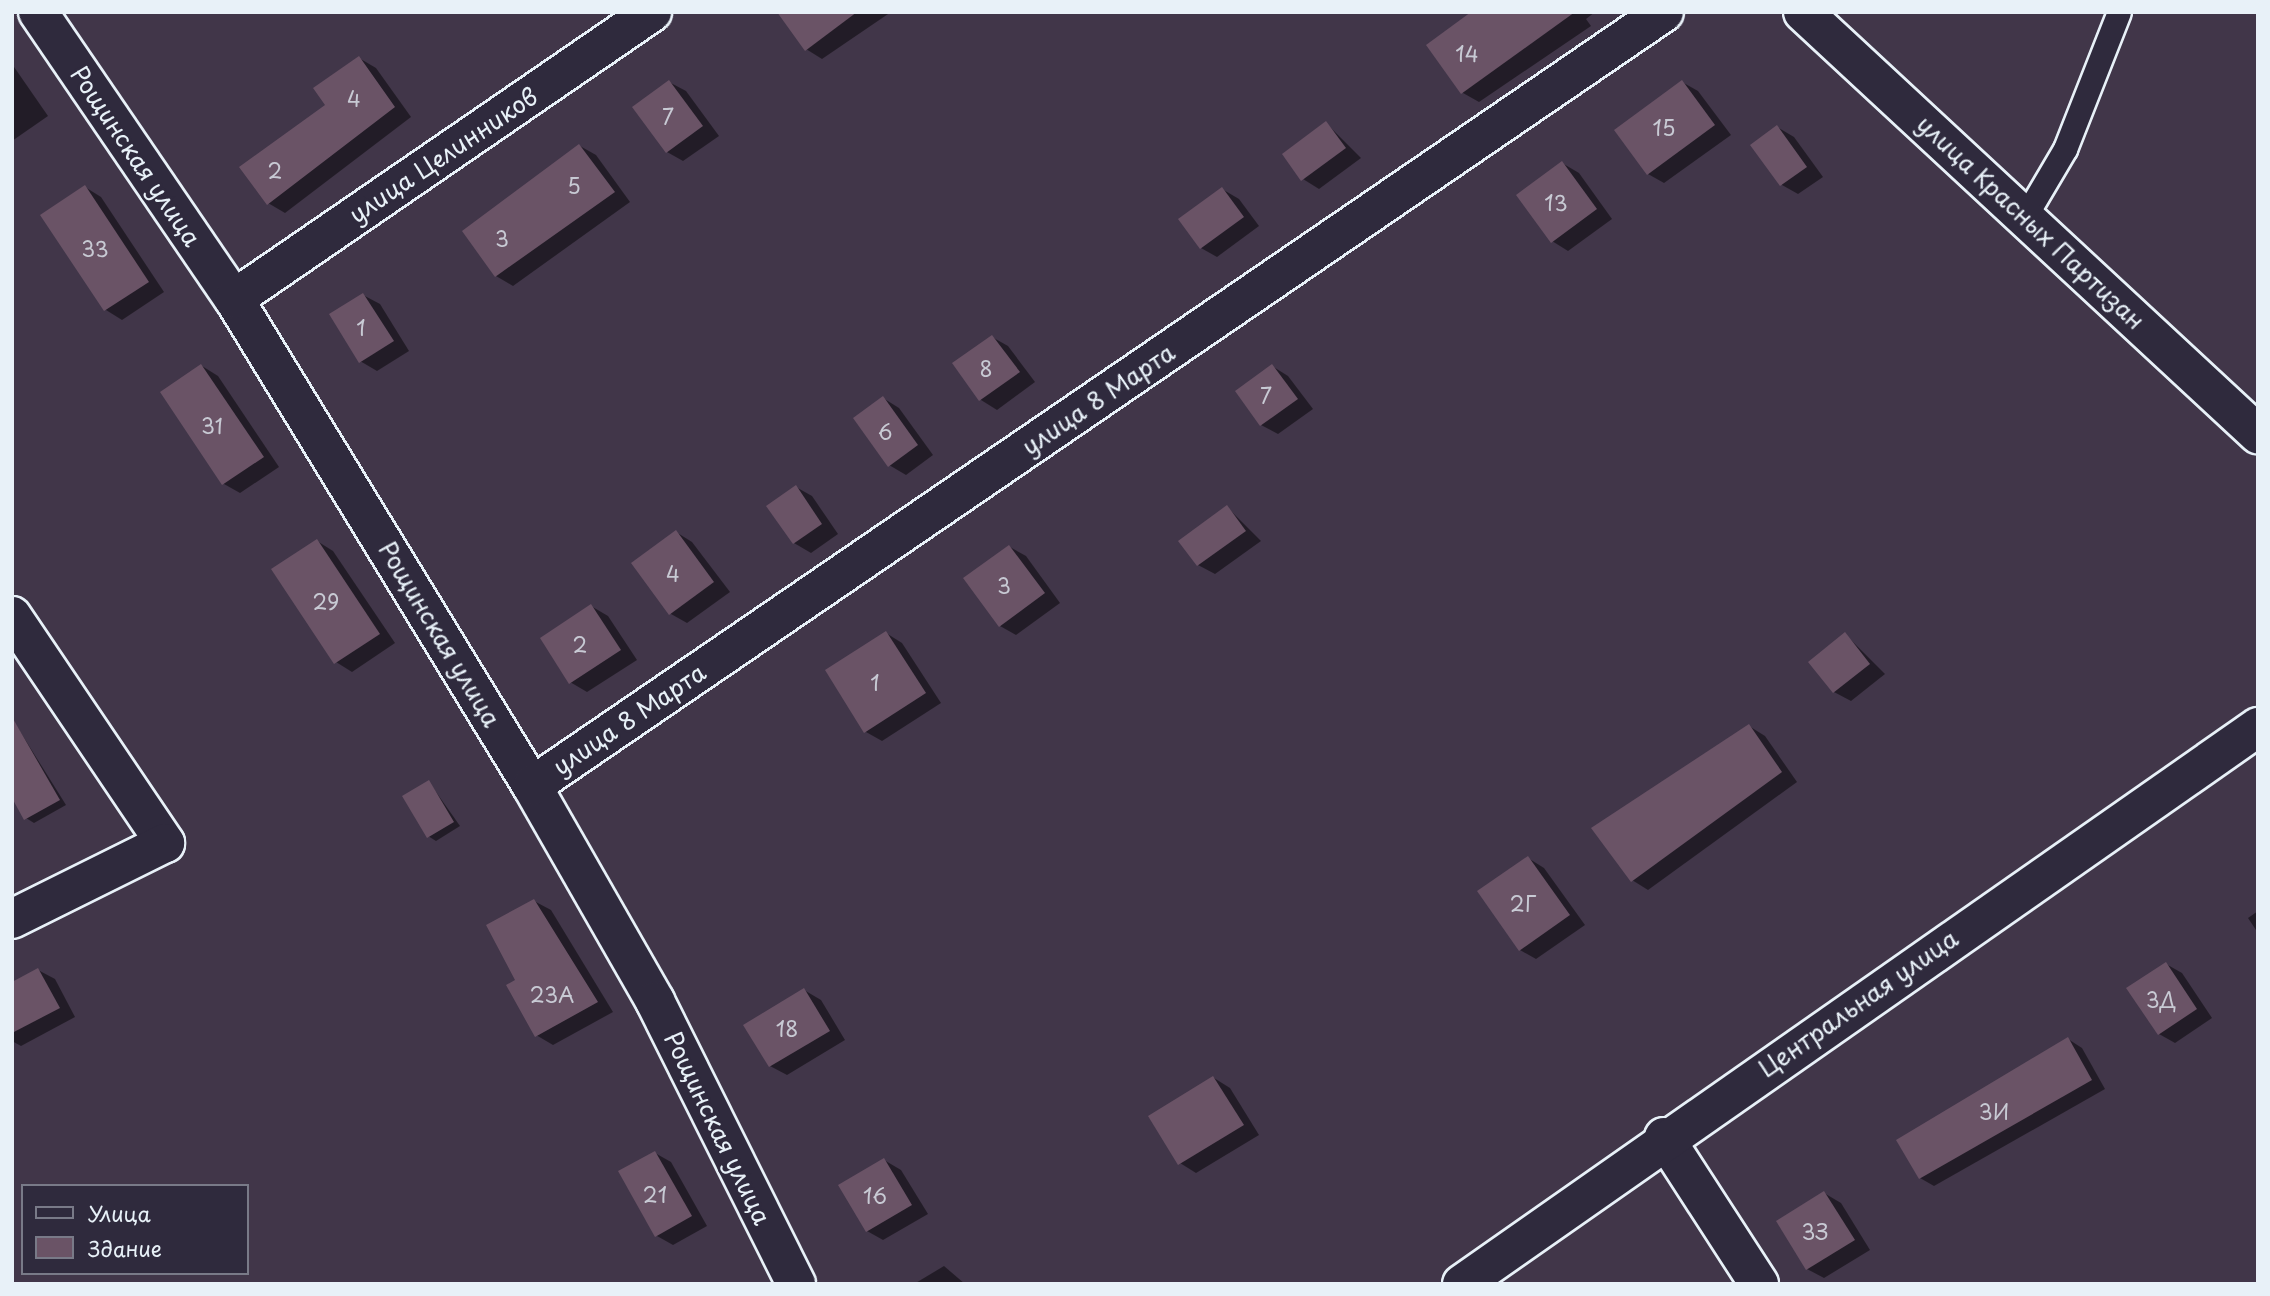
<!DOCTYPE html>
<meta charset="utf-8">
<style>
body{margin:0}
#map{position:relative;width:2270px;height:1296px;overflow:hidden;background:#413649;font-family:"Playpen Sans",sans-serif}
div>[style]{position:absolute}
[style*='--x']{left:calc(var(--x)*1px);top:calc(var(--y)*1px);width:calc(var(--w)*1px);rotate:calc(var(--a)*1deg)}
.shadow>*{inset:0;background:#0007}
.building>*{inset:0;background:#6a5366}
.roads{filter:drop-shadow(2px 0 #e8f1f8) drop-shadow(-2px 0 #e8f1f8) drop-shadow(0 2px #e8f1f8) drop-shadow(0 -2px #e8f1f8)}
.service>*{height:23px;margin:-11.5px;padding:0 11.5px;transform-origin:11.5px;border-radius:11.5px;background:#2f2a3d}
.minor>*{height:38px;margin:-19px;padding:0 19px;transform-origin:19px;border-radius:19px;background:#2f2a3d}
span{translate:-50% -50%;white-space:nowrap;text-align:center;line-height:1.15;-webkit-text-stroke:5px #2f2a3d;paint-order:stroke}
.number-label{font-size:21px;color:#c8cad4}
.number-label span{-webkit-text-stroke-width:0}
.street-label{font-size:24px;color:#e8f1f8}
.frame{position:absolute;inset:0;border:14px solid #e8f1f8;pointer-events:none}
.legend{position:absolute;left:21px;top:1184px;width:228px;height:91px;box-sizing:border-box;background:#2f2a3d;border:2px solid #797a88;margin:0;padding:9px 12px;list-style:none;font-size:21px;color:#e8f1f8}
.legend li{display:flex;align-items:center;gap:14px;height:35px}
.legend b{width:35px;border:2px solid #797a88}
</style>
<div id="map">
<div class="shadow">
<div style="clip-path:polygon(779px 12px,891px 12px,822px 59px,806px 49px)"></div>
<div style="clip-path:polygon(1476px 12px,1595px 12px,1586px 19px,1591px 26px,1479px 102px,1463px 93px,1428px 46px)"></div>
<div style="clip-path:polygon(359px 58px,376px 68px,411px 117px,285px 213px,268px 203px)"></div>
<div style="clip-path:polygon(12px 64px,48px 116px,12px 141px)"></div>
<div style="clip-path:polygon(669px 82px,686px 91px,719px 136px,683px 161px,667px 152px)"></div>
<div style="clip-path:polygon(1682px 82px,1698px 91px,1731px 135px,1664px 183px,1648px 174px)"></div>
<div style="clip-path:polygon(1326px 123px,1361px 158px,1319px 189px,1303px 179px)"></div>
<div style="clip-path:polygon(1777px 127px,1794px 137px,1823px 177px,1798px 194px,1782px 185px)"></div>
<div style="clip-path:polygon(580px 146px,596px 155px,630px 202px,513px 286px,496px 276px,465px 232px)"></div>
<div style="clip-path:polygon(1562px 163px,1579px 173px,1612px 219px,1568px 251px,1552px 241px)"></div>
<div style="clip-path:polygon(85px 187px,101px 197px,164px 292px,122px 320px,106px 310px,43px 215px)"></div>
<div style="clip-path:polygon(1222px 189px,1239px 199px,1259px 226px,1217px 257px,1201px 248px)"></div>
<div style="clip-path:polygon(363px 295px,380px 304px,409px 351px,377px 371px,360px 361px)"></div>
<div style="clip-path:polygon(992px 337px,1008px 346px,1035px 382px,997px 410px,981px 400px,954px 364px)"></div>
<div style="clip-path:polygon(202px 366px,218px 376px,279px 467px,240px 493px,224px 484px)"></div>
<div style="clip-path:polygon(1272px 366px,1288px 376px,1313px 409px,1278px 434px,1261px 425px)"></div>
<div style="clip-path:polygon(883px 398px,899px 408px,933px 455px,906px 475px,889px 465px)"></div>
<div style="clip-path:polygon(796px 487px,812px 496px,838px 534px,811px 553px,794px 543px,768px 506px)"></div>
<div style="clip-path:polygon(1227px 507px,1261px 541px,1215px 574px,1198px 565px)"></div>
<div style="clip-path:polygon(676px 532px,692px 542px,730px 592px,687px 623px,671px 614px,633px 564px)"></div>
<div style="clip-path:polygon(317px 541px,333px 551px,395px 643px,352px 672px,336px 662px)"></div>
<div style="clip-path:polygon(1010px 547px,1026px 556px,1060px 603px,1016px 635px,1000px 626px)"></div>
<div style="clip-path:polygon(591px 606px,608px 616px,637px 660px,587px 692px,570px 682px)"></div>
<div style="clip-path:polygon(886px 633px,902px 643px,941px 703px,882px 741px,866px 732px)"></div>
<div style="clip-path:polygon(1845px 634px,1885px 674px,1851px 701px,1834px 692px)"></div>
<div style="clip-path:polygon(16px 725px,66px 805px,34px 823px,26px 818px)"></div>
<div style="clip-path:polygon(1749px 726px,1765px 736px,1797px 782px,1648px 890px,1632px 880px)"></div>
<div style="clip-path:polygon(429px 782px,460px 826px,436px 841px,428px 836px)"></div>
<div style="clip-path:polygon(1528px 858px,1544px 868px,1585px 925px,1536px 959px,1520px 950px)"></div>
<div style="clip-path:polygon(534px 901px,551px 910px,613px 1012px,553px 1045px,536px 1035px,518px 981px)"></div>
<div style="clip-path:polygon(2258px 911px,2258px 933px,2248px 918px)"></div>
<div style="clip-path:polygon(2166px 964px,2182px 973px,2212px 1018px,2175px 1043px,2159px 1034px)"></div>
<div style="clip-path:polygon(38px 970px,55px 979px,75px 1017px,21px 1046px,12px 1041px,12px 983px)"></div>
<div style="clip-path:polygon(804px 990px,821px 1000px,845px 1040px,787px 1075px,770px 1066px)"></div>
<div style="clip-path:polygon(2068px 1039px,2082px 1048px,2105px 1089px,1934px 1186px,1920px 1178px)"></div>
<div style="clip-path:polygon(1214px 1078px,1230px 1088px,1259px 1135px,1196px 1173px,1180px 1163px)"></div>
<div style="clip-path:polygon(655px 1153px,671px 1162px,707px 1226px,673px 1245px,657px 1236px)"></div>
<div style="clip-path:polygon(884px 1160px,901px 1170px,928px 1214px,883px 1240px,867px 1231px)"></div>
<div style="clip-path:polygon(1824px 1193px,1841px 1203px,1870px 1250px,1824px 1278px,1807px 1269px)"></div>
<div style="clip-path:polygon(944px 1266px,965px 1284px,914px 1284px)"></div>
</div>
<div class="building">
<div style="clip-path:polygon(777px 12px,857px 12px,805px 51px)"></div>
<div style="clip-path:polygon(1471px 12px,1575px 12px,1461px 94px,1426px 45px)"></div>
<div style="clip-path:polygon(359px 56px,395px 107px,267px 205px,239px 167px,325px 105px,313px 88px)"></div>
<div style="clip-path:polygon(669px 80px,703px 126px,666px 153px,632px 107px)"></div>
<div style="clip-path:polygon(1682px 80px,1715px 125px,1647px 175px,1614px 130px)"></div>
<div style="clip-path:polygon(1326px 121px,1346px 148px,1301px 181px,1282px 154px)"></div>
<div style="clip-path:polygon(1777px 125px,1807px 167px,1780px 186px,1750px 145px)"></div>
<div style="clip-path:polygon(579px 144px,615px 192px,495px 277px,462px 231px)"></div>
<div style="clip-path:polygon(1562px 161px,1597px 209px,1551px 243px,1516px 195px)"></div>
<div style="clip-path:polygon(85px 185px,149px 282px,104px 311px,40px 215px)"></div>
<div style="clip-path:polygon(1222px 187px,1244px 217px,1200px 249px,1178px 219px)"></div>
<div style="clip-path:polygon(363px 293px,394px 341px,359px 363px,329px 314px)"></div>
<div style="clip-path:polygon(992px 335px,1020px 372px,979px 401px,952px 363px)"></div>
<div style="clip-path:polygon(201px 364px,264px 457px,222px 485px,160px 392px)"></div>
<div style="clip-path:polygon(1272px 364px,1298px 399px,1260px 426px,1235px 391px)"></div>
<div style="clip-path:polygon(883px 396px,918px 445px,888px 467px,853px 418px)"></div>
<div style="clip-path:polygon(796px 485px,822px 524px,793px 544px,766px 506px)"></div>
<div style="clip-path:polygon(1227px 505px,1246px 531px,1197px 566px,1178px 541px)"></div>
<div style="clip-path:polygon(676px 530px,714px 582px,669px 615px,631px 563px)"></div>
<div style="clip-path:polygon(317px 539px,380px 634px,334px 664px,271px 569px)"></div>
<div style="clip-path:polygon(1009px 545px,1045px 593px,999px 627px,963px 578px)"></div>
<div style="clip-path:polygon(591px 604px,621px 650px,569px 684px,540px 638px)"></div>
<div style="clip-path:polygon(886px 631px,926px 693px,864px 733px,825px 670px)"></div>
<div style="clip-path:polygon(1845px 632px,1870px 664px,1833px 693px,1808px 662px)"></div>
<div style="clip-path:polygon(12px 717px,60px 800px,24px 820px,12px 798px)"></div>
<div style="clip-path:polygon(1749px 724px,1782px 772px,1631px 882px,1591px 828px)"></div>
<div style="clip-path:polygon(429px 780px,454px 822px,427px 838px,402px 796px)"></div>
<div style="clip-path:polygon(1528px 856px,1570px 915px,1519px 951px,1477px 891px)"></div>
<div style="clip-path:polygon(534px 899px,598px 1002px,535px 1037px,506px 985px,515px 980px,486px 925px)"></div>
<div style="clip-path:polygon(2166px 962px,2197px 1009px,2158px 1035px,2126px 988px)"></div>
<div style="clip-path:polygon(38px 968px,60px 1008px,12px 1033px,12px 982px)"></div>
<div style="clip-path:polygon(804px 988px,830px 1031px,769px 1067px,743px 1025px)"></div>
<div style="clip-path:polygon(2068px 1037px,2092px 1080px,1919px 1179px,1896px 1140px)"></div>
<div style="clip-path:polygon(1213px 1076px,1244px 1125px,1178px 1165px,1148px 1116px)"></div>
<div style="clip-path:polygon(655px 1151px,692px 1216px,655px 1237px,618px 1171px)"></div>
<div style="clip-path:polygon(884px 1158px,912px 1205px,866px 1232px,838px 1185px)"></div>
<div style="clip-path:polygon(1824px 1191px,1855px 1240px,1806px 1270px,1776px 1221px)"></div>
</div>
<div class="roads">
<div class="service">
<div style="--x:2026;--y:215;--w:77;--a:-59.4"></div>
<div style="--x:2065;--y:149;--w:147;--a:-68.5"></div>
</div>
<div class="minor">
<div style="--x:38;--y:12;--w:348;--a:55.7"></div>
<div style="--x:234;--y:299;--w:571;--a:58.54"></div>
<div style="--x:532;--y:786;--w:248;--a:60.2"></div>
<div style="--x:655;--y:1001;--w:316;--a:63.5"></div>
<div style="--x:1803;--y:12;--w:621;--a:42.85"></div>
<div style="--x:234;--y:299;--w:507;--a:-34.47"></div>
<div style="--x:12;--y:616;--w:274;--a:56"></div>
<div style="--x:165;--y:843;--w:171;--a:153.6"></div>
<div style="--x:532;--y:786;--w:1371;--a:-34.36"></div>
<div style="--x:1664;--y:1137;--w:175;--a:57.1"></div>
<div style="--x:1462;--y:1284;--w:972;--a:-34.98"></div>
</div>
</div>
<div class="number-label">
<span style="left:1467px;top:53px">14</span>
<span style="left:354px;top:98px">4</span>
<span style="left:668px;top:116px">7</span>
<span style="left:1664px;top:127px">15</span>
<span style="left:275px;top:170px">2</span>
<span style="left:574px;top:185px">5</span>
<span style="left:1556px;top:202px">13</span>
<span style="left:502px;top:238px">3</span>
<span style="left:95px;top:248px">33</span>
<span style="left:361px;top:327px">1</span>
<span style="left:986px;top:368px">8</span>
<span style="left:1266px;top:395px">7</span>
<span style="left:212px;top:425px">31</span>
<span style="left:885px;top:431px">6</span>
<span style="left:673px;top:573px">4</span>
<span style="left:1004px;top:585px">3</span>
<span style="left:326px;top:601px">29</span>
<span style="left:580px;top:644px">2</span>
<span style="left:875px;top:682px">1</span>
<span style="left:1523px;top:903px">2Г</span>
<span style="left:552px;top:994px">23А</span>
<span style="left:2161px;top:999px">3Д</span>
<span style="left:787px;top:1028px">18</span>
<span style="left:1994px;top:1111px">3И</span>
<span style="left:655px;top:1194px">21</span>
<span style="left:875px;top:1195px">16</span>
<span style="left:1815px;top:1231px">3З</span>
</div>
<div class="street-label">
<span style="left:443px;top:155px;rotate:-34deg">улица Целинников</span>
<span style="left:136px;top:156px;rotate:56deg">Рощинская улица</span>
<span style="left:2031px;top:222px;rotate:43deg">улица Красных Партизан</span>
<span style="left:1098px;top:399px;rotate:-34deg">улица 8 Марта</span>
<span style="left:440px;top:634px;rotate:59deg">Рощинская улица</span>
<span style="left:629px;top:719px;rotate:-34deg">улица 8 Марта</span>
<span style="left:1858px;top:1003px;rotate:-35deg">Центральная улица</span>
<span style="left:718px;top:1128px;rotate:64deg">Рощинская улица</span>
</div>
<div class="frame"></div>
<ul class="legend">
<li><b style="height:9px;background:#2f2a3d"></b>Улица</li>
<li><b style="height:19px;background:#6a5366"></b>Здание</li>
</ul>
</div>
